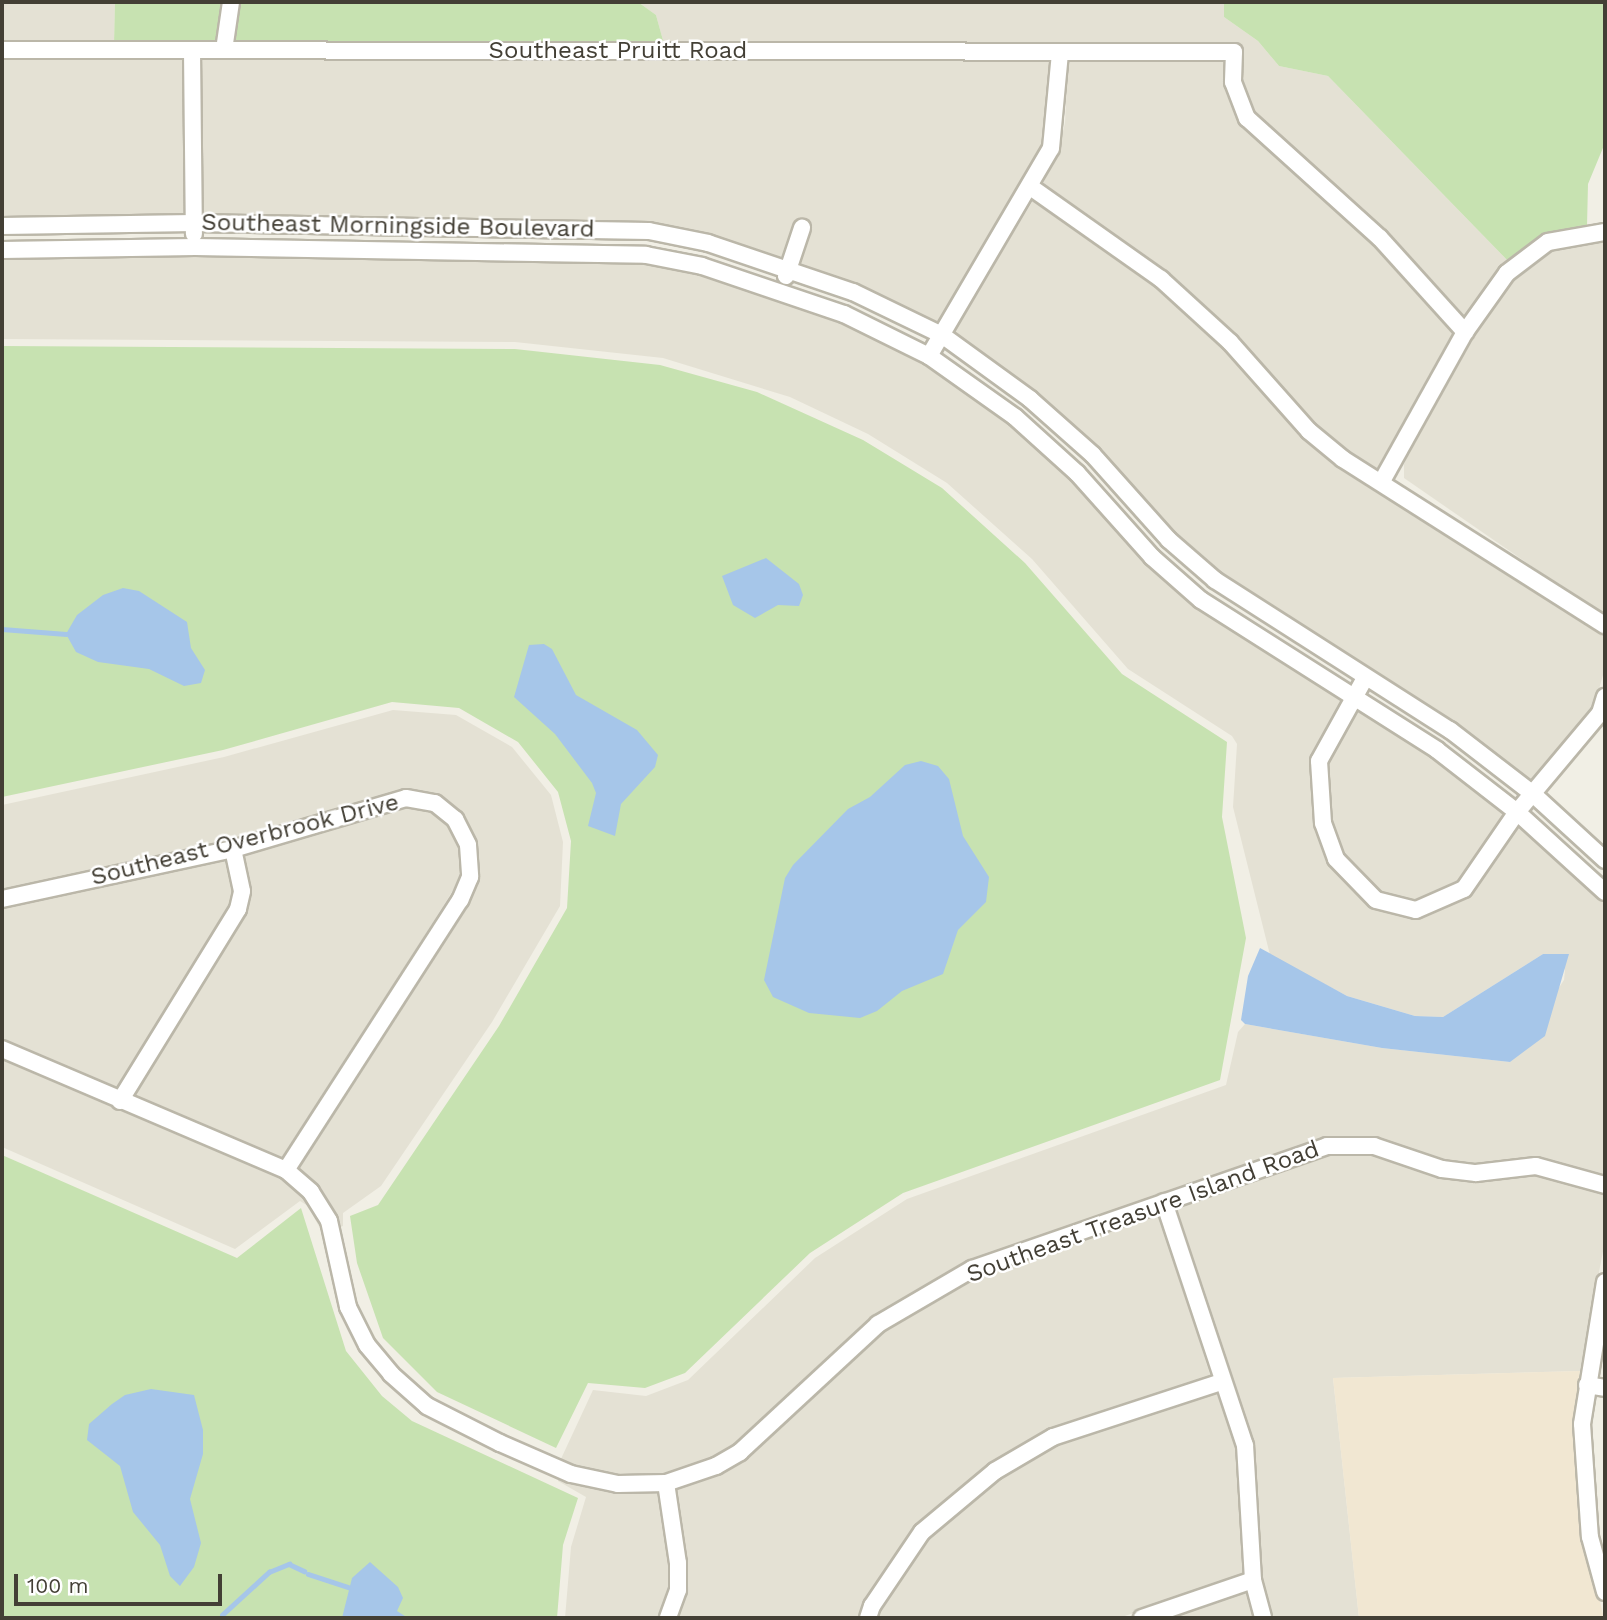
<!DOCTYPE html>
<style>
body{margin:0}
#map{position:relative;width:1607px;height:1620px;overflow:hidden;background:#f1efe5;font-family:"Work Sans",sans-serif}
div>[style]{position:absolute}
[style*='--x']{left:calc(var(--x)*1px);top:calc(var(--y)*1px);width:calc(var(--w)*1px);rotate:calc(var(--a)*1deg)}
.residential>*{inset:0;background:#e4e1d4}
.commercial>*{inset:0;background:#f1e7d2}
.green>*{inset:0;background:#c7e2b1}
.water>*{inset:0;background:#a6c6e9}
.stream>*{height:4.5px;margin:-2.25px;padding:0 2.25px;transform-origin:2.25px;border-radius:2.25px;background:#a6c6e9}
.roads{filter:drop-shadow(2px 0 #bbb7a9) drop-shadow(-2px 0 #bbb7a9) drop-shadow(0 2px #bbb7a9) drop-shadow(0 -2px #bbb7a9)}
.minor>*{height:16px;margin:-8px;padding:0 8px;transform-origin:8px;border-radius:8px;background:#fff}
span{translate:-50% -50%;white-space:nowrap;text-align:center;line-height:1.15;-webkit-text-stroke:5px #fff;paint-order:stroke}
.street-label{font-size:24px;color:#433f35}
.frame{position:absolute;inset:0;border:4px solid #433f35;pointer-events:none}
.scale{position:absolute;left:14px;top:1574px;width:208px;height:32px;box-sizing:border-box;border:4px solid #433f35;border-top:0;padding-left:9px;font-size:21px;line-height:24px;white-space:nowrap;color:#433f35;-webkit-text-stroke:5px #fff;paint-order:stroke}
</style>
<div id="map">
<div class="residential">
<div style="clip-path:polygon(2px 2px,115px 2px,114px 43px,2px 43px)"></div>
<div style="clip-path:polygon(638px 2px,1224px 2px,1224px 17px,1258px 41px,1279px 66px,1328px 76px,1509px 262px,1464px 320px,1386px 233px,1254px 114px,1241px 81px,1241px 45px,664px 44px,656px 15px)"></div>
<div style="clip-path:polygon(2px 57px,184px 58px,186px 216px,2px 219px)"></div>
<div style="clip-path:polygon(200px 58px,1052px 59px,1043px 146px,938px 326px,857px 286px,799px 264px,812px 224px,797px 219px,784px 259px,711px 236px,650px 224px,202px 216px)"></div>
<div style="clip-path:polygon(1068px 59px,1225px 59px,1225px 84px,1241px 123px,1374px 243px,1456px 333px,1379px 471px,1348px 454px,1315px 426px,1236px 338px,1042px 186px,1058px 151px,1065px 123px)"></div>
<div style="clip-path:polygon(1034px 199px,1156px 285px,1224px 347px,1303px 436px,1339px 466px,1605px 634px,1605px 668px,1593px 710px,1531px 784px,1455px 724px,1220px 575px,1176px 535px,1104px 454px,1035px 393px,952px 333px)"></div>
<div style="clip-path:polygon(1605px 239px,1605px 617px,1404px 478px,1404px 464px,1419px 432px,1463px 351px,1519px 273px,1551px 249px)"></div>
<div style="clip-path:polygon(195px 254px,645px 262px,700px 273px,840px 321px,925px 362px,1010px 423px,1071px 478px,1190px 602px,1342px 701px,1310px 761px,1315px 823px,1330px 864px,1370px 905px,1414px 917px,1470px 893px,1519px 824px,1605px 902px,1605px 1178px,1444px 1162px,1377px 1139px,1155px 1197px,968px 1263px,872px 1319px,735px 1446px,712px 1459px,664px 1476px,619px 1476px,560px 1461px,593px 1390px,646px 1396px,688px 1380px,815px 1258px,907px 1199px,1226px 1085px,1238px 1032px,1245px 1024px,1382px 1048px,1510px 1062px,1564px 980px,1565px 970px,1555px 955px,1543px 954px,1443px 1017px,1415px 1016px,1347px 996px,1270px 955px,1233px 807px,1237px 744px,1232px 736px,1128px 669px,1032px 559px,947px 483px,868px 434px,790px 397px,663px 358px,515px 342px,2px 339px,2px 258px)"></div>
<div style="clip-path:polygon(1356px 709px,1432px 755px,1507px 814px,1458px 883px,1416px 902px,1380px 893px,1343px 856px,1331px 821px,1327px 762px)"></div>
<div style="clip-path:polygon(393px 710px,456px 715px,512px 747px,551px 795px,563px 842px,560px 906px,492px 1022px,381px 1186px,343px 1213px,343px 1226px,338px 1228px,296px 1169px,467px 904px,478px 877px,475px 842px,463px 816px,440px 798px,2px 891px,2px 805px,224px 757px)"></div>
<div style="clip-path:polygon(407px 806px,431px 810px,449px 824px,460px 846px,462px 876px,282px 1161px,132px 1097px,245px 912px,250px 890px,243px 853px)"></div>
<div style="clip-path:polygon(227px 857px,234px 890px,230px 906px,117px 1091px,2px 1041px,2px 906px)"></div>
<div style="clip-path:polygon(2px 1058px,281px 1176px,305px 1197px,323px 1234px,308px 1206px,300px 1201px,235px 1249px,2px 1147px)"></div>
<div style="clip-path:polygon(1329px 1153px,1373px 1153px,1535px 1173px,1605px 1193px,1605px 1241px,1580px 1371px,1333px 1378px,1359px 1618px,1271px 1618px,1261px 1579px,1253px 1443px,1174px 1207px)"></div>
<div style="clip-path:polygon(1159px 1212px,1211px 1378px,990px 1465px,915px 1528px,864px 1604px,860px 1618px,676px 1618px,686px 1590px,687px 1562px,675px 1487px,719px 1473px,883px 1330px,976px 1275px)"></div>
<div style="clip-path:polygon(1216px 1392px,1237px 1446px,1244px 1575px,1119px 1618px,876px 1618px,928px 1537px,1000px 1476px,1057px 1443px)"></div>
<div style="clip-path:polygon(558px 1477px,659px 1490px,670px 1564px,669px 1589px,660px 1618px,565px 1618px,571px 1547px,586px 1497px,558px 1481px)"></div>
<div style="clip-path:polygon(1247px 1590px,1254px 1618px,1164px 1618px)"></div>
</div>
<div class="commercial">
<div style="clip-path:polygon(1580px 1371px,1574px 1424px,1578px 1513px,1604px 1618px,1359px 1618px,1333px 1378px)"></div>
</div>
<div class="green">
<div style="clip-path:polygon(115px 2px,638px 2px,656px 15px,664px 44px,114px 43px)"></div>
<div style="clip-path:polygon(1224px 2px,1605px 2px,1605px 143px,1588px 184px,1587px 226px,1546px 235px,1509px 262px,1328px 76px,1279px 66px,1258px 41px,1224px 17px)"></div>
<div style="clip-path:polygon(2px 346px,515px 349px,660px 365px,757px 392px,863px 440px,942px 488px,1025px 563px,1122px 674px,1227px 742px,1222px 817px,1246px 938px,1220px 1080px,903px 1193px,810px 1253px,685px 1373px,645px 1388px,588px 1383px,556px 1448px,437px 1392px,383px 1338px,357px 1263px,350px 1216px,378px 1205px,499px 1026px,567px 908px,571px 841px,558px 792px,518px 742px,459px 708px,392px 702px,223px 750px,2px 797px)"></div>
<div style="clip-path:polygon(2px 1155px,237px 1258px,301px 1208px,346px 1351px,382px 1396px,412px 1421px,578px 1498px,563px 1545px,557px 1618px,2px 1618px)"></div>
</div>
<div class="water">
<div style="clip-path:polygon(766px 558px,799px 584px,803px 595px,799px 606px,778px 605px,755px 618px,733px 605px,722px 576px)"></div>
<div style="clip-path:polygon(123px 588px,139px 591px,187px 622px,191px 648px,205px 670px,201px 683px,184px 686px,149px 669px,98px 662px,76px 652px,66px 634px,77px 615px,103px 595px)"></div>
<div style="clip-path:polygon(544px 644px,552px 649px,576px 695px,637px 730px,658px 755px,655px 767px,621px 804px,615px 836px,588px 826px,596px 793px,592px 783px,555px 734px,514px 697px,529px 645px)"></div>
<div style="clip-path:polygon(921px 761px,938px 766px,949px 779px,963px 836px,989px 877px,986px 902px,958px 930px,943px 974px,902px 991px,877px 1011px,860px 1018px,809px 1013px,773px 997px,764px 980px,785px 878px,793px 865px,848px 809px,870px 797px,905px 765px)"></div>
<div style="clip-path:polygon(1260px 948px,1347px 996px,1415px 1016px,1443px 1017px,1543px 954px,1569px 954px,1545px 1036px,1510px 1062px,1382px 1048px,1245px 1024px,1241px 1020px,1248px 976px)"></div>
<div style="clip-path:polygon(151px 1389px,194px 1395px,203px 1430px,203px 1454px,190px 1499px,201px 1543px,194px 1567px,180px 1586px,170px 1576px,160px 1545px,133px 1512px,120px 1466px,87px 1440px,89px 1424px,112px 1404px,125px 1395px)"></div>
<div style="clip-path:polygon(370px 1562px,398px 1587px,403px 1598px,397px 1611px,408px 1618px,342px 1618px,352px 1578px)"></div>
</div>
<div class="stream">
<div style="--x:2;--y:629;--w:64;--a:4.5"></div>
<div style="--x:308;--y:1574;--w:42;--a:18"></div>
<div style="--x:222;--y:1615;--w:64;--a:-42.5"></div>
<div style="--x:269;--y:1572;--w:22;--a:-22"></div>
<div style="--x:289;--y:1564;--w:17;--a:25"></div>
</div>
<div class="roads">
<div class="minor">
<div style="--x:2;--y:50;--w:1232;--a:0.09"></div>
<div style="--x:1234;--y:52;--w:30;--a:92"></div>
<div style="--x:1233;--y:82;--w:39;--a:69"></div>
<div style="--x:1247;--y:118;--w:179;--a:42.1"></div>
<div style="--x:1380;--y:238;--w:127;--a:47.9"></div>
<div style="--x:224;--y:50;--w:49;--a:-81.7"></div>
<div style="--x:192;--y:51;--w:183;--a:89.4"></div>
<div style="--x:1032;--y:188;--w:158;--a:35.2"></div>
<div style="--x:1161;--y:279;--w:93;--a:42.4"></div>
<div style="--x:1230;--y:342;--w:119;--a:48.4"></div>
<div style="--x:1309;--y:431;--w:44;--a:39.5"></div>
<div style="--x:1343;--y:459;--w:310;--a:32.4"></div>
<div style="--x:2;--y:226;--w:192;--a:-0.9"></div>
<div style="--x:194;--y:223;--w:455;--a:1"></div>
<div style="--x:649;--y:231;--w:60;--a:11.5"></div>
<div style="--x:708;--y:243;--w:153;--a:18.7"></div>
<div style="--x:853;--y:292;--w:99;--a:25.8"></div>
<div style="--x:942;--y:335;--w:109;--a:36"></div>
<div style="--x:1030;--y:399;--w:84;--a:41.6"></div>
<div style="--x:1093;--y:455;--w:114;--a:48.2"></div>
<div style="--x:1169;--y:540;--w:61;--a:41"></div>
<div style="--x:1215;--y:580;--w:279;--a:32.6"></div>
<div style="--x:1450;--y:730;--w:105;--a:37.6"></div>
<div style="--x:1533;--y:794;--w:98;--a:42.5"></div>
<div style="--x:2;--y:250;--w:193;--a:-0.9"></div>
<div style="--x:195;--y:247;--w:451;--a:1"></div>
<div style="--x:646;--y:255;--w:57;--a:11.1"></div>
<div style="--x:702;--y:266;--w:150;--a:18.7"></div>
<div style="--x:844;--y:314;--w:95;--a:26.3"></div>
<div style="--x:929;--y:356;--w:105;--a:35.3"></div>
<div style="--x:1015;--y:417;--w:84;--a:42.1"></div>
<div style="--x:1077;--y:473;--w:113;--a:48.2"></div>
<div style="--x:1152;--y:557;--w:65;--a:41.3"></div>
<div style="--x:1201;--y:600;--w:280;--a:32.4"></div>
<div style="--x:1437;--y:750;--w:101;--a:37.8"></div>
<div style="--x:1517;--y:812;--w:119;--a:42.3"></div>
<div style="--x:786;--y:276;--w:51;--a:-71.6"></div>
<div style="--x:929;--y:356;--w:241;--a:-59.6"></div>
<div style="--x:1051;--y:148;--w:96;--a:-84.6"></div>
<div style="--x:1382;--y:481;--w:171;--a:-60.9"></div>
<div style="--x:1465;--y:332;--w:72;--a:-54.6"></div>
<div style="--x:1507;--y:273;--w:51;--a:-37.1"></div>
<div style="--x:1548;--y:242;--w:58;--a:-10"></div>
<div style="--x:1365;--y:678;--w:95;--a:119"></div>
<div style="--x:1319;--y:761;--w:62;--a:86.3"></div>
<div style="--x:1323;--y:823;--w:38;--a:70"></div>
<div style="--x:1336;--y:859;--w:57;--a:45.7"></div>
<div style="--x:1376;--y:900;--w:41;--a:14"></div>
<div style="--x:1416;--y:910;--w:52;--a:-23.6"></div>
<div style="--x:1464;--y:889;--w:93;--a:-55.5"></div>
<div style="--x:1517;--y:812;--w:129;--a:-50"></div>
<div style="--x:1600;--y:713;--w:17;--a:-73"></div>
<div style="--x:2;--y:899;--w:236;--a:-12.2"></div>
<div style="--x:233;--y:849;--w:180;--a:-16.4"></div>
<div style="--x:406;--y:798;--w:29;--a:10"></div>
<div style="--x:435;--y:803;--w:26;--a:39"></div>
<div style="--x:455;--y:819;--w:29;--a:63"></div>
<div style="--x:468;--y:845;--w:32;--a:86"></div>
<div style="--x:470;--y:877;--w:25;--a:113"></div>
<div style="--x:460;--y:900;--w:321;--a:122.8"></div>
<div style="--x:2;--y:1049;--w:309;--a:23.1"></div>
<div style="--x:286;--y:1170;--w:33;--a:41"></div>
<div style="--x:311;--y:1192;--w:34;--a:58"></div>
<div style="--x:329;--y:1221;--w:88;--a:77.5"></div>
<div style="--x:348;--y:1307;--w:42;--a:63.4"></div>
<div style="--x:367;--y:1345;--w:38;--a:50"></div>
<div style="--x:391;--y:1374;--w:48;--a:41.6"></div>
<div style="--x:427;--y:1406;--w:82;--a:26.9"></div>
<div style="--x:500;--y:1443;--w:77;--a:23.6"></div>
<div style="--x:571;--y:1474;--w:48;--a:12"></div>
<div style="--x:618;--y:1484;--w:48;--a:-1.2"></div>
<div style="--x:666;--y:1483;--w:53;--a:-18.8"></div>
<div style="--x:716;--y:1466;--w:28;--a:-30"></div>
<div style="--x:740;--y:1452;--w:188;--a:-42.8"></div>
<div style="--x:878;--y:1324;--w:109;--a:-30.3"></div>
<div style="--x:972;--y:1269;--w:376;--a:-19.1"></div>
<div style="--x:1327;--y:1146;--w:47;--a:0"></div>
<div style="--x:1374;--y:1146;--w:72;--a:18.7"></div>
<div style="--x:1442;--y:1169;--w:34;--a:7"></div>
<div style="--x:1476;--y:1173;--w:60;--a:-6.7"></div>
<div style="--x:1536;--y:1166;--w:72;--a:15.4"></div>
<div style="--x:120;--y:1101;--w:225;--a:-58.4"></div>
<div style="--x:238;--y:909;--w:18;--a:-77"></div>
<div style="--x:242;--y:891;--w:43;--a:-102.1"></div>
<div style="--x:1164;--y:1202;--w:256;--a:71.6"></div>
<div style="--x:1245;--y:1445;--w:135;--a:86.6"></div>
<div style="--x:1253;--y:1580;--w:39;--a:75"></div>
<div style="--x:1605;--y:1282;--w:144;--a:99.2"></div>
<div style="--x:1582;--y:1424;--w:113;--a:86"></div>
<div style="--x:1590;--y:1537;--w:57;--a:74.7"></div>
<div style="--x:1587;--y:1385;--w:18;--a:9"></div>
<div style="--x:666;--y:1483;--w:81;--a:81.5"></div>
<div style="--x:678;--y:1563;--w:27;--a:90"></div>
<div style="--x:678;--y:1590;--w:30;--a:110"></div>
<div style="--x:868;--y:1618;--w:13;--a:-72"></div>
<div style="--x:872;--y:1606;--w:89;--a:-56"></div>
<div style="--x:922;--y:1532;--w:95;--a:-39.9"></div>
<div style="--x:995;--y:1471;--w:67;--a:-30.4"></div>
<div style="--x:1053;--y:1437;--w:177;--a:-18.1"></div>
<div style="--x:1142;--y:1618;--w:117;--a:-18.9"></div>
</div>
</div>
<div class="street-label">
<span style="left:618px;top:51px">Southeast Pruitt Road</span>
<span style="left:398px;top:226px;rotate:1deg">Southeast Morningside Boulevard</span>
<span style="left:245px;top:840px;rotate:-14deg">Southeast Overbrook Drive</span>
<span style="left:1143px;top:1212px;rotate:-20deg">Southeast Treasure Island Road</span>
</div>
<div class="frame"></div>
<div class="scale">100 m</div>
</div>
